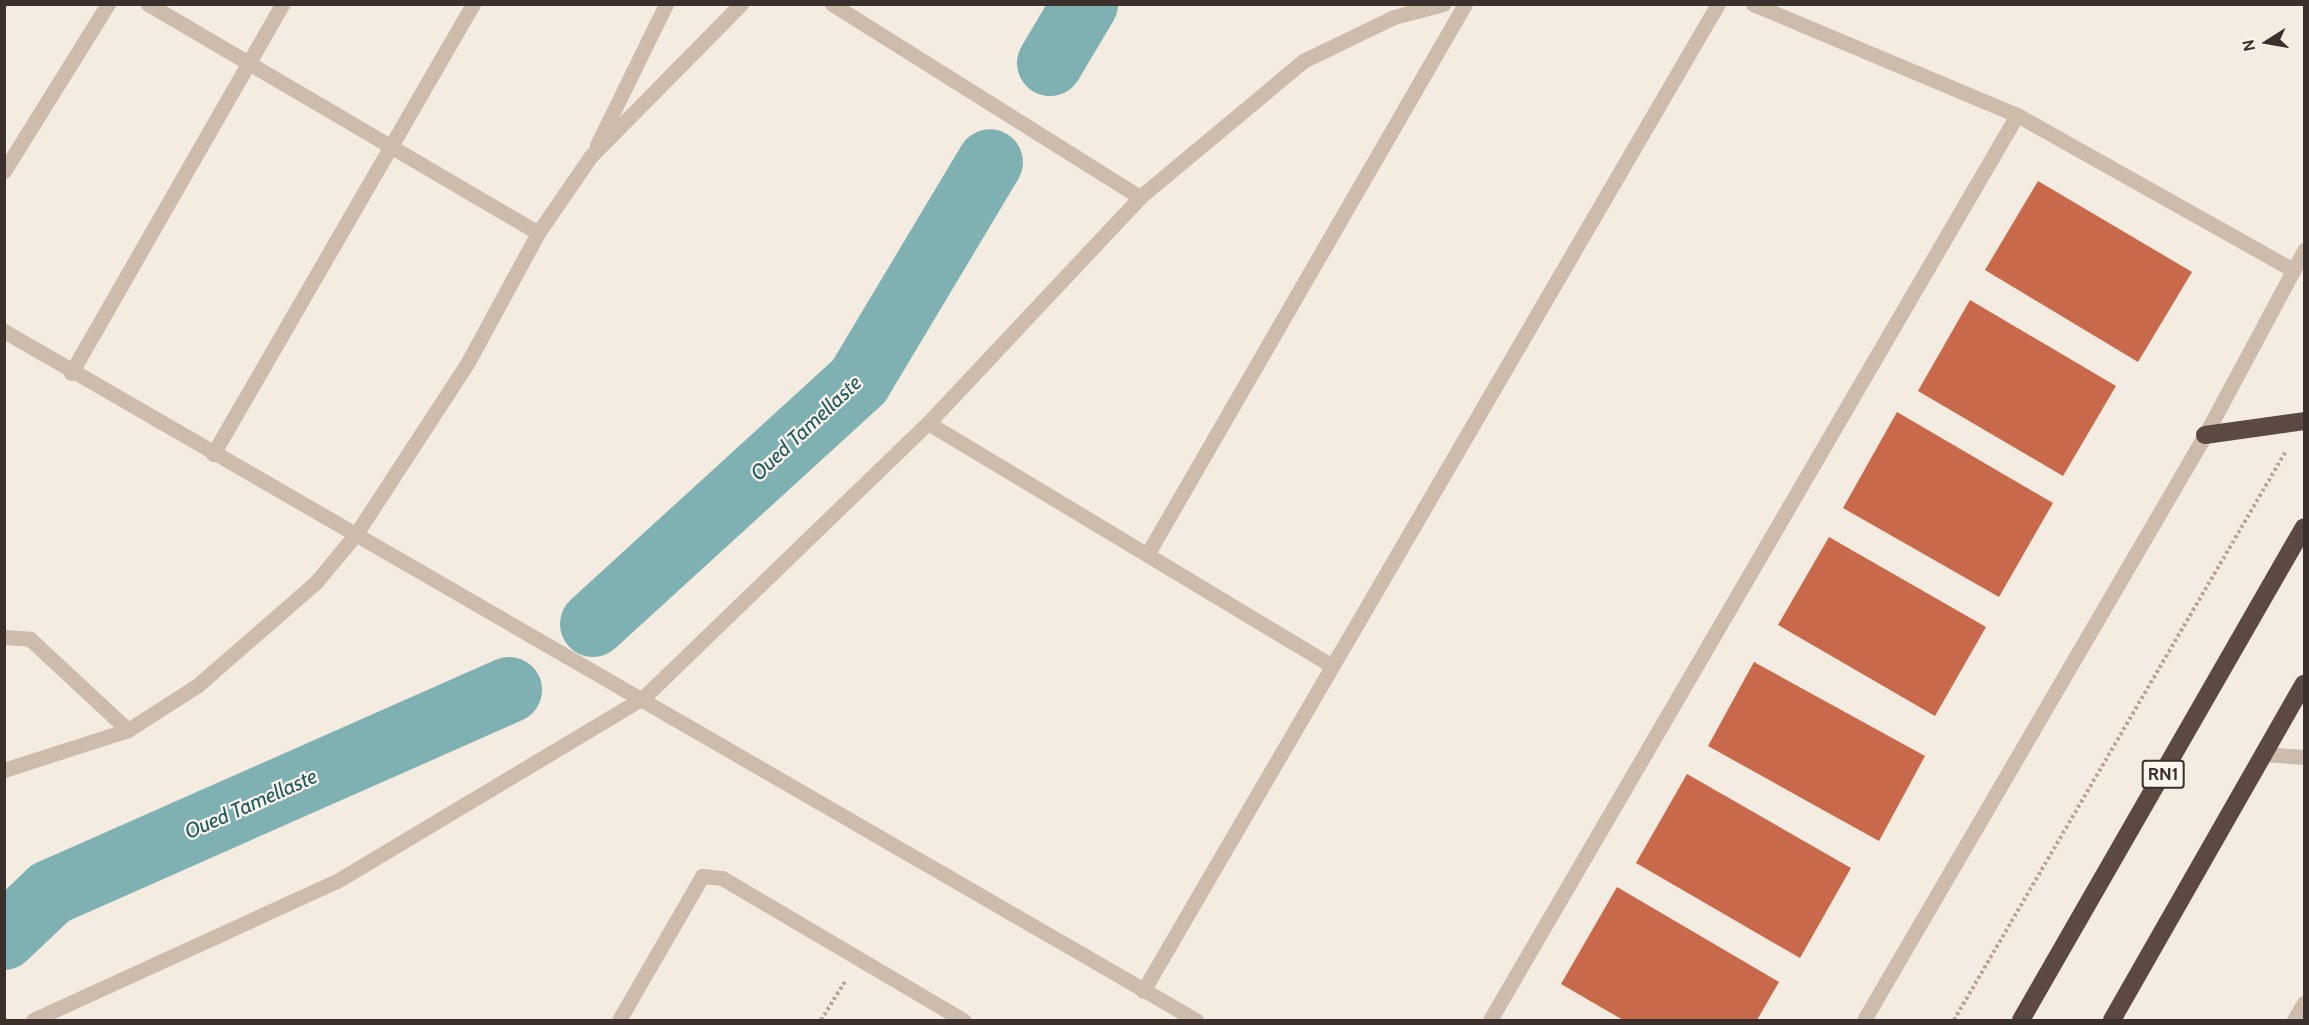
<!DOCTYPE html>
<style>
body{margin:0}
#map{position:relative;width:2309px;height:1025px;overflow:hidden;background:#f4ebe1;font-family:Cabin,sans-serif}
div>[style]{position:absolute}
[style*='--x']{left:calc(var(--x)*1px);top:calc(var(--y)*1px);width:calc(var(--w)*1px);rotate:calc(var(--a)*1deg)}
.river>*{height:66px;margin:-33px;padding:0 33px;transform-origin:33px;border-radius:33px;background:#7fb0b2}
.building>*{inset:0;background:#c8694b}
.path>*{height:4px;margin-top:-2px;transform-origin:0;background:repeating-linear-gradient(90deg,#b9a596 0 3px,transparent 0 6px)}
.minor>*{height:15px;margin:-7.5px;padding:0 7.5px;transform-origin:7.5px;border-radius:7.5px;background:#cdbbac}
.highway>*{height:18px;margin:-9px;padding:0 9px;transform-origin:9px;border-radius:9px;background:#5c4a42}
span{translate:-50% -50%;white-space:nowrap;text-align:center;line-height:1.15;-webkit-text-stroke:4.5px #fbf5ee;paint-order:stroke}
.shield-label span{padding:2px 4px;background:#fbf5ee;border:2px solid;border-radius:4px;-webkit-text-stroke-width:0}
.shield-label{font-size:18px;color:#3b302b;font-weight:700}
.water-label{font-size:21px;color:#1f5a5e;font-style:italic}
.frame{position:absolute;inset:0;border:6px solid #3b302b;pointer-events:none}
.north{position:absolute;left:2237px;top:12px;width:60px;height:60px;-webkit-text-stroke:4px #fbf5ee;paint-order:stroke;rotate:259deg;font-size:16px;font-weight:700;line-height:24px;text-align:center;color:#3b302b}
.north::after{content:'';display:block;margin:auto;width:21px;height:27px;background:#3b302b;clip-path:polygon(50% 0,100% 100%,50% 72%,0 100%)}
</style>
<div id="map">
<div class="river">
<div style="--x:1050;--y:63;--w:69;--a:-59.3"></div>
<div style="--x:593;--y:624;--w:360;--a:-42.4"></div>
<div style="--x:859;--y:381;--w:255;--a:-59.1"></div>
<div style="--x:4;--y:937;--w:64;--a:-43.7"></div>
<div style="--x:50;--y:893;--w:502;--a:-23.86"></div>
</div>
<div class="building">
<div style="clip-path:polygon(2038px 181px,2192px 272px,2138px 362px,1985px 270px)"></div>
<div style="clip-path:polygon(1970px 300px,2116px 386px,2063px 476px,1918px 391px)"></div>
<div style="clip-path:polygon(1897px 412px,2053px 503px,1999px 597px,1843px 508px)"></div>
<div style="clip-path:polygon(1829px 537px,1986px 627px,1935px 716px,1778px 625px)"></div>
<div style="clip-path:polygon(1754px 662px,1925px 756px,1879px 841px,1708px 746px)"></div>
<div style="clip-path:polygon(1687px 774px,1851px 868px,1800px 958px,1636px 863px)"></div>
<div style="clip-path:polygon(1617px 887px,1779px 982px,1757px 1020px,1623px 1020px,1561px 984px)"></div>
</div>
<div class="path">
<div style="--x:821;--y:1020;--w:47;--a:-58"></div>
<div style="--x:1954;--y:1020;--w:659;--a:-59.74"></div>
</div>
<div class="minor">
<div style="--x:148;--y:4;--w:452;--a:30.4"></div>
<div style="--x:832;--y:4;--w:363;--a:32.1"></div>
<div style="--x:1753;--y:4;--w:286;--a:22.8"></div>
<div style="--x:2017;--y:115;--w:317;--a:29.3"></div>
<div style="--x:597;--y:145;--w:157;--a:-63.9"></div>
<div style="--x:4;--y:171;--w:197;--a:-58.1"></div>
<div style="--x:4;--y:331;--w:1377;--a:30.03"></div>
<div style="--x:71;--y:373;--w:425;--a:-60.2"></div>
<div style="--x:928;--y:423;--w:471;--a:31"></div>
<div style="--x:213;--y:454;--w:520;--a:-59.98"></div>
<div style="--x:1148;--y:553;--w:634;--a:-60"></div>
<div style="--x:4;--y:637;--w:26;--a:4"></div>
<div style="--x:30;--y:639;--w:134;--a:42.9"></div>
<div style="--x:2262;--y:754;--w:42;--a:4.1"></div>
<div style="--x:4;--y:770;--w:130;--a:-17.9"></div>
<div style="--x:128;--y:730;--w:83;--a:-32.7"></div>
<div style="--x:198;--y:685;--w:157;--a:-41.1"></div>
<div style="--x:316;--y:582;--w:62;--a:-50.2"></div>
<div style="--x:356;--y:534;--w:205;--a:-56.9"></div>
<div style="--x:468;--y:362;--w:147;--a:-61.5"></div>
<div style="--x:538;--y:233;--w:93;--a:-55.5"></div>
<div style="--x:591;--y:156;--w:214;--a:-45.4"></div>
<div style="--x:1143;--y:991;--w:1142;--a:-59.78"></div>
<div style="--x:33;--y:1020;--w:334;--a:-24.6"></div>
<div style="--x:337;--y:881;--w:357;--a:-30.9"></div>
<div style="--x:643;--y:698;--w:396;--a:-44"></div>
<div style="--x:928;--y:423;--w:310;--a:-46.8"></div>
<div style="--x:1140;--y:197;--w:212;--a:-39.8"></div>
<div style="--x:1303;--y:61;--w:101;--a:-25.8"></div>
<div style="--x:1394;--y:17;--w:51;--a:-14.9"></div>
<div style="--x:619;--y:1020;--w:166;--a:-60"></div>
<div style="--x:702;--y:876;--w:20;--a:6"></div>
<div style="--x:722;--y:878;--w:280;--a:30.5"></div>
<div style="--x:1490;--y:1020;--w:1047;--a:-59.79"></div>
<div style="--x:1864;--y:1020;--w:677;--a:-59.76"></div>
<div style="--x:2205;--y:435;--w:210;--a:-61.8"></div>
<div style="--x:2294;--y:1020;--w:20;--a:-60"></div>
</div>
<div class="highway">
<div style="--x:2205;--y:435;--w:100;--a:-8"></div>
<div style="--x:2021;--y:1020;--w:568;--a:-60.14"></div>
<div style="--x:2112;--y:1020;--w:387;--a:-60.3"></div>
</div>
<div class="shield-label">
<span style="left:2163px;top:774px">RN1</span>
</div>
<div class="water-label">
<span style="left:806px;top:428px;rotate:-43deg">Oued Tamellaste</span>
<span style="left:251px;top:804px;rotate:-24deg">Oued Tamellaste</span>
</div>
<div class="frame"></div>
<div class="north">N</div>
</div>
